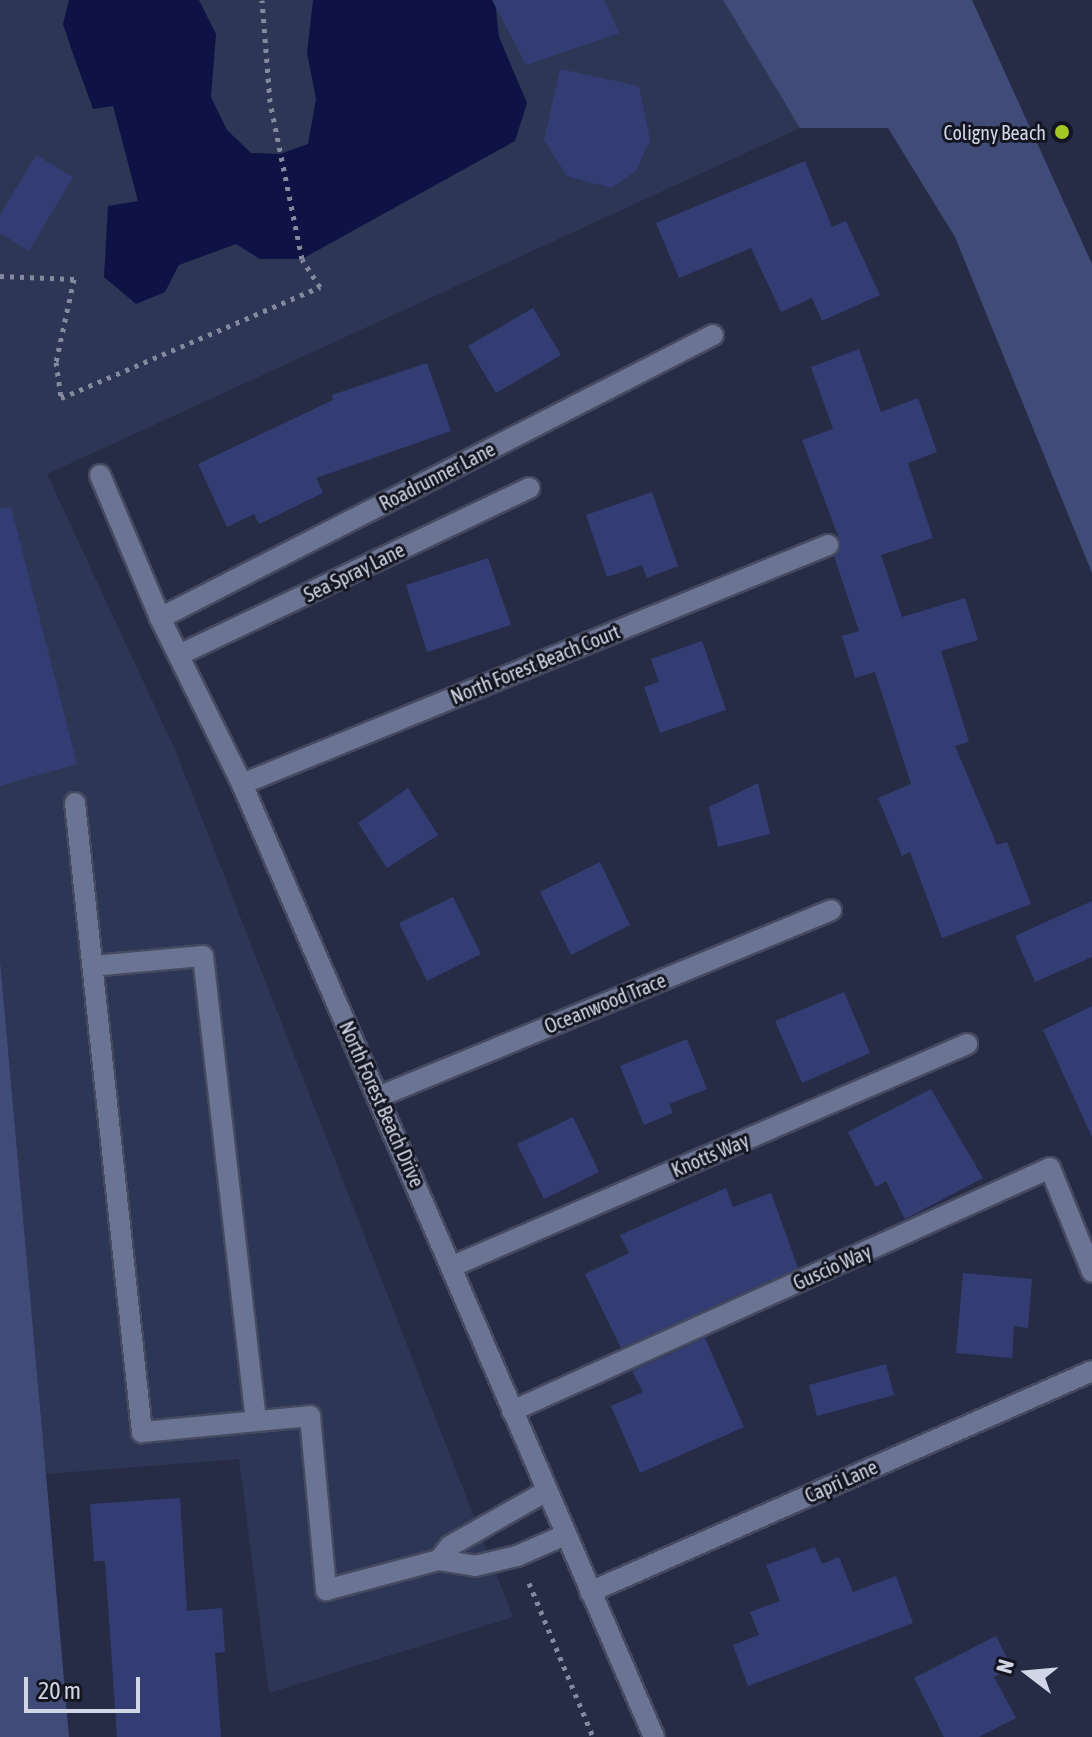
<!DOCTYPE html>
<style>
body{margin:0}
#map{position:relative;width:1092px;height:1737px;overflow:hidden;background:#262c46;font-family:"Asap Condensed",sans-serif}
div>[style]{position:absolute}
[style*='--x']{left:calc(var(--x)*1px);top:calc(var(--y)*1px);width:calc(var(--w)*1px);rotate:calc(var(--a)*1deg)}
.built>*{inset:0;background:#2e3656}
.green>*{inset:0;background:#404b77}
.water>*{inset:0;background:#0e1244}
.building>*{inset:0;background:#333d73}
.path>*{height:5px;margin-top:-2.5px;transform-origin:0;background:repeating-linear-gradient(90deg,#84899e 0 4px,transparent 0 10px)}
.roads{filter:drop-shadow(2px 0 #454a60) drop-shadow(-2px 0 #454a60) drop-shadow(0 2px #454a60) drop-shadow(0 -2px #454a60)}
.minor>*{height:20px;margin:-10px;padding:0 10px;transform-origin:10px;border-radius:10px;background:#6b7492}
.dots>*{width:22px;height:22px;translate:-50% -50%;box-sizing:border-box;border:4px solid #131621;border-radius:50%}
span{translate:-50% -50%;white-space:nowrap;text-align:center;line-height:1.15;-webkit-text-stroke:6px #131621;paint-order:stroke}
.poi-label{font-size:20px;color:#d1d6e7}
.right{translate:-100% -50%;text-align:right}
.street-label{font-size:20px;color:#d1d6e7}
.north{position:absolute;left:988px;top:1633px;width:80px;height:80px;-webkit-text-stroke:6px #131621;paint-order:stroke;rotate:286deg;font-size:22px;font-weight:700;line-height:32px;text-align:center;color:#d1d6e7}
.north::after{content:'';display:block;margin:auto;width:28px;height:36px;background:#d1d6e7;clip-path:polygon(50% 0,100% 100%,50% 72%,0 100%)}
.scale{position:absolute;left:24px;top:1677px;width:116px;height:36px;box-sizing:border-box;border:4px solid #d1d6e7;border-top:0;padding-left:10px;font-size:24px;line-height:28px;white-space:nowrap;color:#d1d6e7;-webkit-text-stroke:6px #131621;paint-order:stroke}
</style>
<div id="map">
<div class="built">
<div style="clip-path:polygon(0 0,723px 0,800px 128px,47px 474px,176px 752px,513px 1617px,269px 1693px,239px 1459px,46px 1474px,0 960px)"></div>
</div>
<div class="green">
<div style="clip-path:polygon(723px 0,972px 0,1092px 264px,1092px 573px,955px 237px,888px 128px,800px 128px)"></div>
<div style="clip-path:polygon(0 960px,46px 1474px,69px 1737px,0 1737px)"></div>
</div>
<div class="water">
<div style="clip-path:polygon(69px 0,199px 0,216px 34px,211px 97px,227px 130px,251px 153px,280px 154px,308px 144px,316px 99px,307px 53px,313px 0,495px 0,499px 37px,527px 103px,515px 141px,302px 259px,260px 259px,236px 244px,179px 265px,165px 292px,136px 304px,104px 277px,108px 206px,138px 201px,113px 106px,93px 109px,72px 51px,63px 24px)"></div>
</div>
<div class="building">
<div style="clip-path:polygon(492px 0,604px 0,619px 33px,526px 65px)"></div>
<div style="clip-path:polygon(560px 69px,639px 86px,650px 140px,636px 171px,611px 188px,567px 176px,544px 140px)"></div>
<div style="clip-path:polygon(36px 155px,73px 177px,29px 251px,0 233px,0 215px)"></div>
<div style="clip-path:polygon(805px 161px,832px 227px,846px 221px,880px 295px,822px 321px,812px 298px,781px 312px,751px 248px,679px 278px,656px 223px)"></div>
<div style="clip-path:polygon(533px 308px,561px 355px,496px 393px,468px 346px)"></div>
<div style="clip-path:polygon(859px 349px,881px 412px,918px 398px,937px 452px,908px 463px,933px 538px,881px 555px,902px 617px,965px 598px,978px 640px,941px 651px,969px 742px,955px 746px,997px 845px,1007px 842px,1031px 904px,942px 938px,910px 852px,902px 856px,878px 798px,911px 784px,875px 672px,855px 678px,842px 636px,859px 631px,834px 556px,840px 541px,802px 440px,833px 429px,811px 367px)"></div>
<div style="clip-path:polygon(427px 363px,451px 431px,316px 478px,323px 493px,259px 524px,254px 514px,227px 527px,198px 464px,333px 400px,332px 395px)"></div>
<div style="clip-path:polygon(652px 492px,678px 566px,647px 578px,642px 565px,607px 577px,586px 515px)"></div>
<div style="clip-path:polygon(11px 507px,77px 764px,0 786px,0 508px)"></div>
<div style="clip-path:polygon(488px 558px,511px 625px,427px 652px,406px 585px)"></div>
<div style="clip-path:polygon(702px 641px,726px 710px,660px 733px,644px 687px,659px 682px,651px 659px)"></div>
<div style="clip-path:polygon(758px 783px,770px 834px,718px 847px,709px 807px)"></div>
<div style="clip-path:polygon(408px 788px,438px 835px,387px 868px,358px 823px)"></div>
<div style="clip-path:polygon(600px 862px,630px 925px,571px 955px,540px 892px)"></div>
<div style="clip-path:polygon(453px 897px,481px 954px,427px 981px,399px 923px)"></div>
<div style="clip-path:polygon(1092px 901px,1092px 957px,1035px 982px,1015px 936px)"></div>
<div style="clip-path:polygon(844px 992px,870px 1053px,802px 1083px,775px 1021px)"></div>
<div style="clip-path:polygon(1092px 1006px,1092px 1137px,1043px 1030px)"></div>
<div style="clip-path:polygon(687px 1039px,707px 1089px,669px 1104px,673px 1113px,644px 1125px,620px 1066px)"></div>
<div style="clip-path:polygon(931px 1089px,983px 1178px,905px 1219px,886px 1181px,876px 1187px,848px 1132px)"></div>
<div style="clip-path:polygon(573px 1117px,599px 1172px,544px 1199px,517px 1144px)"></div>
<div style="clip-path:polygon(726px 1188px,733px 1207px,771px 1193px,798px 1268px,621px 1348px,585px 1274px,629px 1253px,620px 1235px)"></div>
<div style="clip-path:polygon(963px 1273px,1032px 1279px,1028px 1328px,1014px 1326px,1012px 1358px,956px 1353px)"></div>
<div style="clip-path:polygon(705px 1338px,744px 1427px,640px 1473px,611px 1406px,643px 1392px,632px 1371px)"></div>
<div style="clip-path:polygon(886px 1364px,894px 1395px,817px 1416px,809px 1385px)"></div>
<div style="clip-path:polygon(180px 1498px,187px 1611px,222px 1608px,225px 1652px,215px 1653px,221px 1737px,117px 1737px,105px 1561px,94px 1561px,90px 1504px)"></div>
<div style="clip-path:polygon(815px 1547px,822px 1564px,839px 1557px,853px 1592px,896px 1576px,913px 1623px,748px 1686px,733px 1645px,759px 1635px,750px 1612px,780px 1601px,766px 1565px)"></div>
<div style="clip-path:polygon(996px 1636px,1012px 1668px,994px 1677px,1016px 1718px,979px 1737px,944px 1737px,914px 1678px)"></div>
</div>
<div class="path">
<div style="--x:0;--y:276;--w:74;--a:2.3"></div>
<div style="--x:74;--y:279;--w:85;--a:102.2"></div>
<div style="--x:56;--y:362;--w:36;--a:82"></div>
<div style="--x:61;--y:398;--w:282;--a:-23.2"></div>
<div style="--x:320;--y:287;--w:33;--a:-123"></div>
<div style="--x:302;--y:259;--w:160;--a:-101.5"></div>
<div style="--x:270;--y:102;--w:102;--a:-94.5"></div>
<div style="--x:529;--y:1583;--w:167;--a:67.4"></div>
</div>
<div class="roads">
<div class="minor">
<div style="--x:100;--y:475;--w:155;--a:67.2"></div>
<div style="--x:160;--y:618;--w:185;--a:63.7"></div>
<div style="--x:242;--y:784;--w:1038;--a:66.62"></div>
<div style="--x:160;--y:618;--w:621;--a:-27.1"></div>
<div style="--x:179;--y:655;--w:388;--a:-25.5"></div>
<div style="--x:242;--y:784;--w:633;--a:-22.19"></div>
<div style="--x:75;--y:803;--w:633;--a:83.92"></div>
<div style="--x:142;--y:1432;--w:169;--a:-5.4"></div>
<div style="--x:310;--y:1416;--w:175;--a:84.7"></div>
<div style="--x:326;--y:1590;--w:117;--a:-14.9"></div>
<div style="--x:439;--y:1560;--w:36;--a:9"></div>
<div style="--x:475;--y:1566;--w:43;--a:-13.4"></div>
<div style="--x:517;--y:1556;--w:52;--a:-23.6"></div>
<div style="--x:93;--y:966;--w:110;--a:-5.2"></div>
<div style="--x:203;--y:956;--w:468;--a:83.5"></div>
<div style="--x:378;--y:1097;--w:490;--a:-22.4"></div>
<div style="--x:453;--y:1266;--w:560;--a:-23.36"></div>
<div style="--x:512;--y:1411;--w:590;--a:-24.31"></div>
<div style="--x:1050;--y:1168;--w:112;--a:68"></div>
<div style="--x:439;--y:1560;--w:18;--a:-52"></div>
<div style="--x:450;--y:1546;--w:109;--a:-29.6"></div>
<div style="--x:590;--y:1592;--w:548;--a:-23.76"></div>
</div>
</div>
<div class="dots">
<div style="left:1062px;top:132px;background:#a3c926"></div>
</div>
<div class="poi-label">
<span class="right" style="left:1046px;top:132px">Coligny Beach</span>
</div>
<div class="street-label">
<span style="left:437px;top:476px;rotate:-27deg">Roadrunner Lane</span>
<span style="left:354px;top:572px;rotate:-26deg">Sea Spray Lane</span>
<span style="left:535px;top:664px;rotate:-22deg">North Forest Beach Court</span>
<span style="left:605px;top:1003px;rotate:-22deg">Oceanwood Trace</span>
<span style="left:382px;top:1104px;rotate:66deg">North Forest Beach Drive</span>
<span style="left:710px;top:1155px;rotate:-23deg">Knotts Way</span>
<span style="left:832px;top:1267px;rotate:-24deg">Guscio Way</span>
<span style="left:841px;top:1481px;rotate:-24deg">Capri Lane</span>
</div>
<div class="north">N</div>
<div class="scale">20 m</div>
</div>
